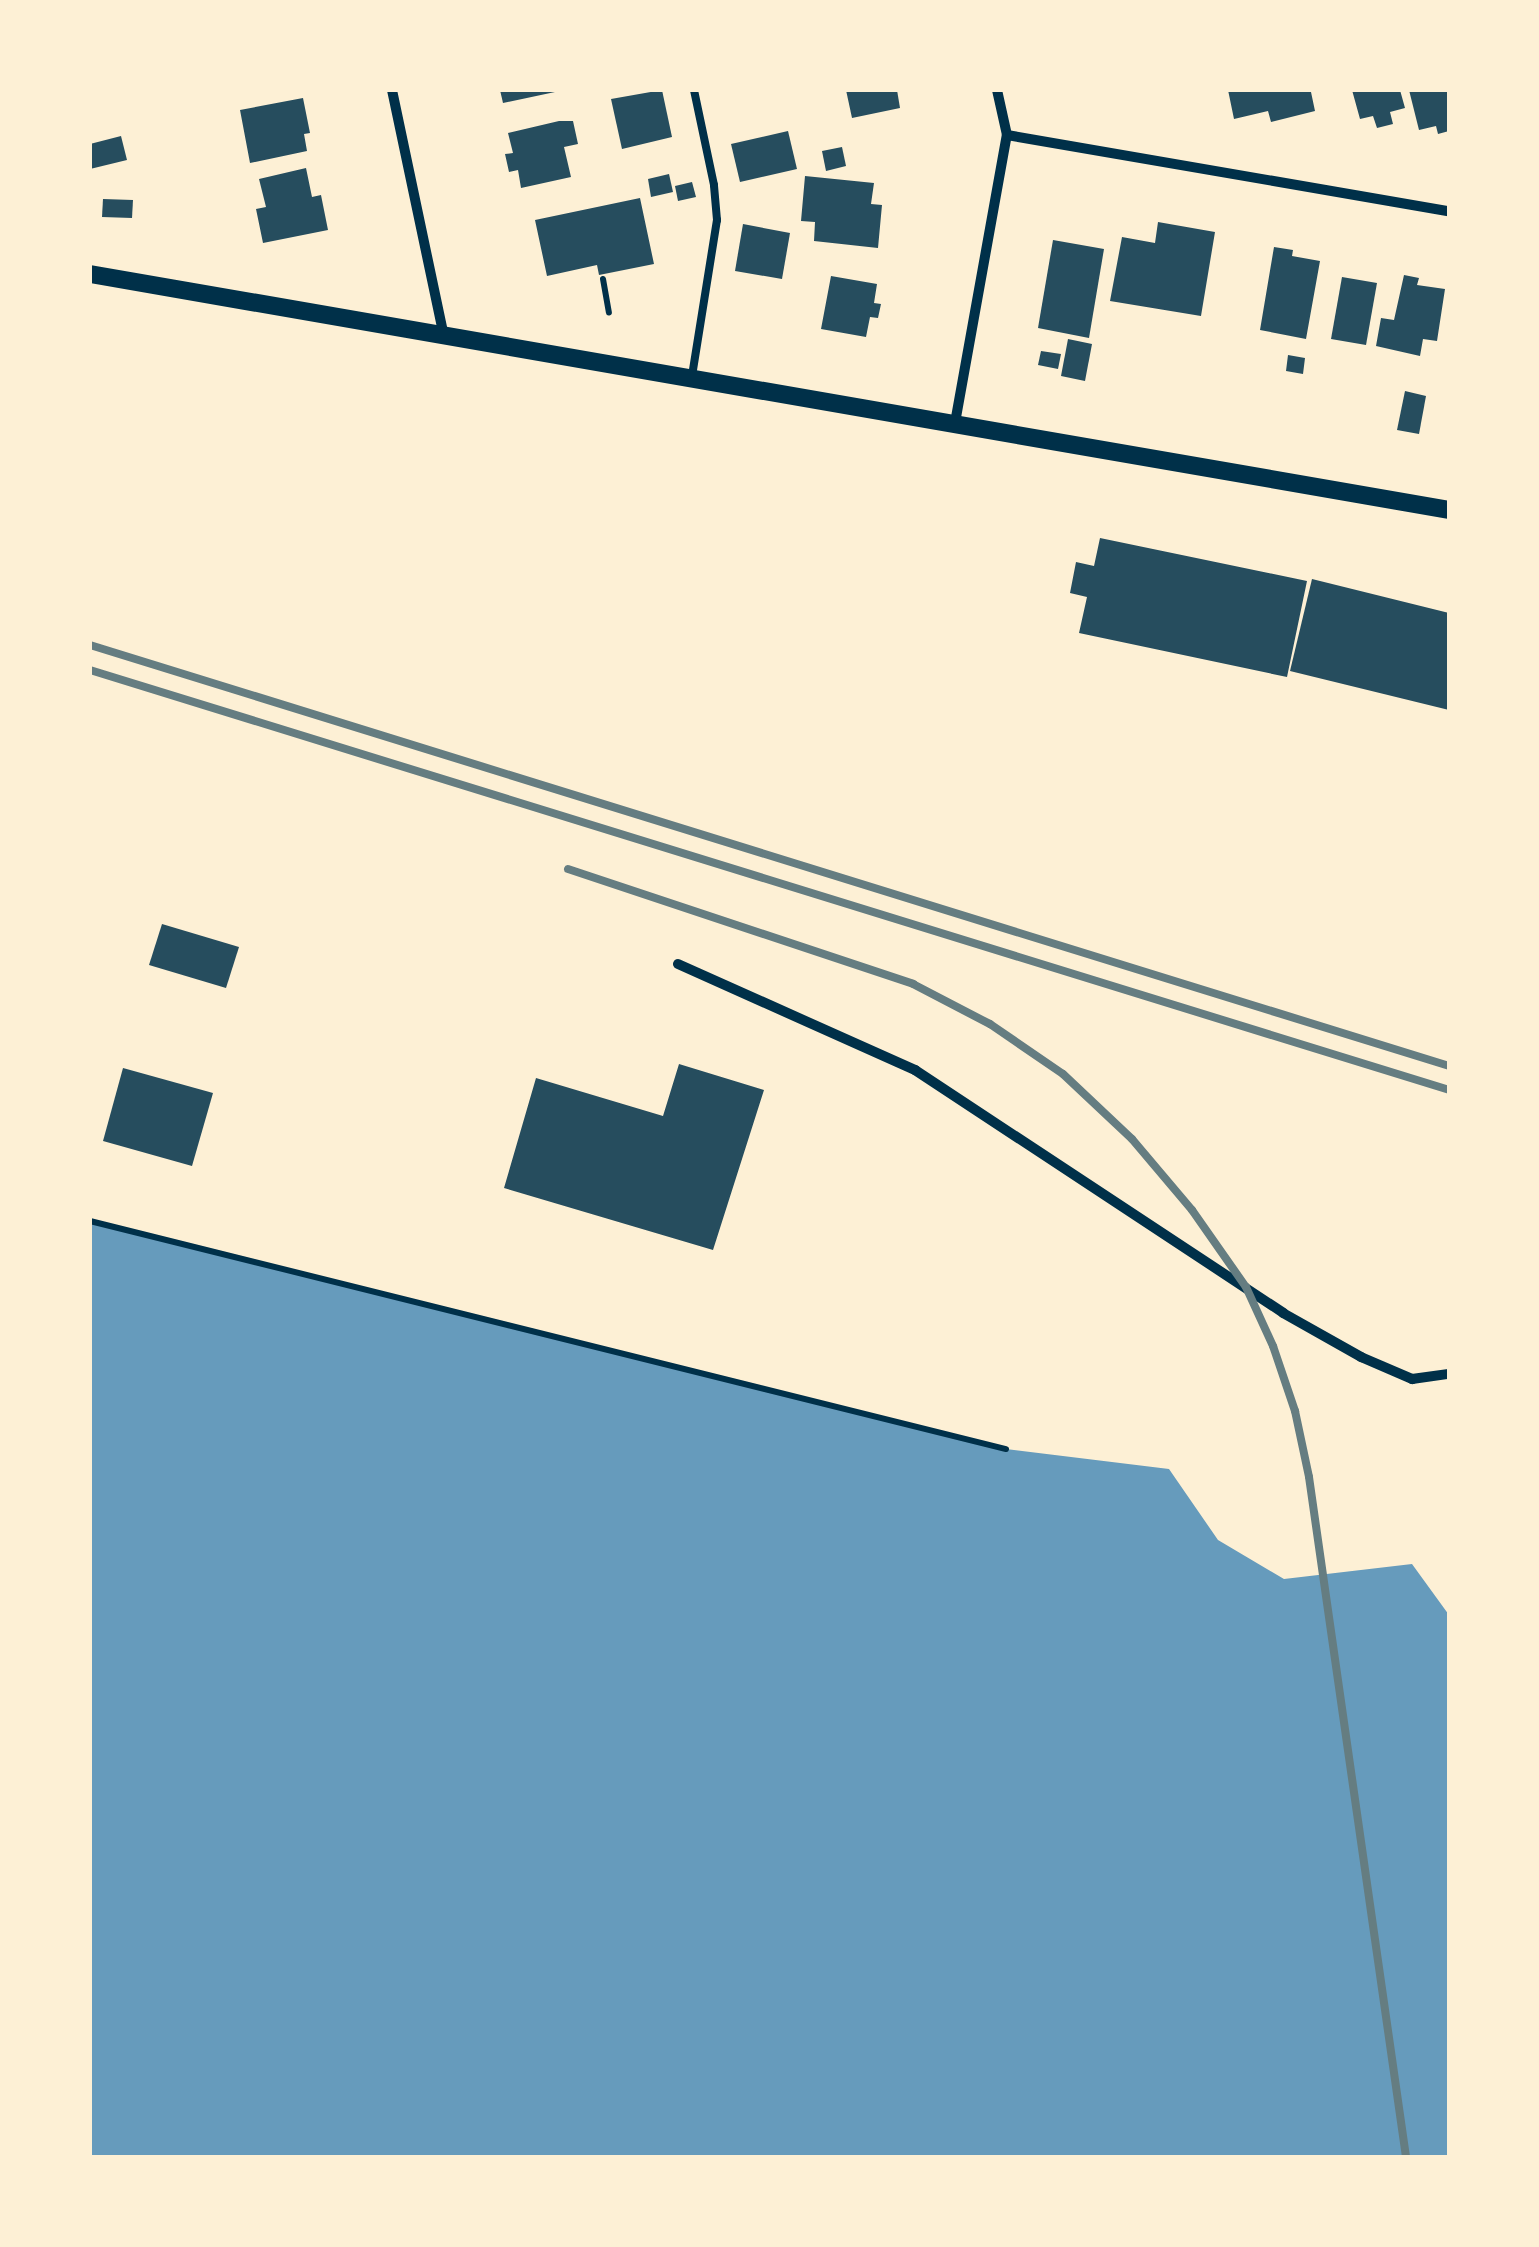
<!DOCTYPE html>
<style>
body{margin:0}
#map{position:relative;width:1539px;height:2247px;overflow:hidden;background:#fdf0d5;font-family:Barlow,sans-serif}
div>[style]{position:absolute}
[style*='--x']{left:calc(var(--x)*1px);top:calc(var(--y)*1px);width:calc(var(--w)*1px);rotate:calc(var(--a)*1deg)}
.water>*{inset:0;background:#669bbc}
.building>*{inset:0;background:#264d5e}
.path>*{height:6px;margin:-3px;padding:0 3px;transform-origin:3px;border-radius:3px;background:#003049}
.service>*{height:8px;margin:-4px;padding:0 4px;transform-origin:4px;border-radius:4px;background:#003049}
.minor>*{height:10px;margin:-5px;padding:0 5px;transform-origin:5px;border-radius:5px;background:#003049}
.tertiary>*{height:18px;margin:-9px;padding:0 9px;transform-origin:9px;border-radius:9px;background:#003049}
.rail>*{height:8px;margin:-4px;padding:0 4px;transform-origin:4px;border-radius:4px;background:#657d81}
span{translate:-50% -50%;white-space:nowrap;text-align:center;line-height:1.15;-webkit-text-stroke:10px #fdf0d5;paint-order:stroke}
.frame{position:absolute;inset:0;border:92px solid #fdf0d5;pointer-events:none}
</style>
<div id="map">
<div class="water">
<div style="clip-path:polygon(90px 1221px,1006px 1449px,1169px 1469px,1218px 1540px,1284px 1579px,1412px 1564px,1449px 1615px,1449px 2157px,90px 2157px)"></div>
</div>
<div class="building">
<div style="clip-path:polygon(500px 90px,554px 90px,555px 92px,503px 103px)"></div>
<div style="clip-path:polygon(662px 90px,672px 137px,622px 149px,611px 99px)"></div>
<div style="clip-path:polygon(846px 90px,897px 90px,900px 108px,852px 118px)"></div>
<div style="clip-path:polygon(1228px 90px,1311px 92px,1315px 111px,1271px 122px,1268px 111px,1234px 119px)"></div>
<div style="clip-path:polygon(1352px 90px,1400px 90px,1405px 108px,1390px 112px,1393px 124px,1377px 128px,1373px 116px,1360px 119px)"></div>
<div style="clip-path:polygon(1409px 90px,1449px 90px,1449px 131px,1438px 134px,1436px 126px,1419px 130px)"></div>
<div style="clip-path:polygon(303px 98px,310px 133px,304px 134px,307px 151px,250px 163px,240px 110px)"></div>
<div style="clip-path:polygon(559px 121px,573px 121px,578px 144px,564px 147px,571px 177px,521px 188px,518px 170px,509px 172px,505px 154px,513px 153px,508px 133px)"></div>
<div style="clip-path:polygon(788px 131px,797px 169px,740px 182px,731px 144px)"></div>
<div style="clip-path:polygon(121px 136px,127px 160px,90px 169px,90px 144px)"></div>
<div style="clip-path:polygon(842px 147px,846px 166px,826px 171px,822px 151px)"></div>
<div style="clip-path:polygon(306px 168px,312px 197px,321px 195px,328px 230px,263px 243px,256px 209px,266px 207px,259px 179px)"></div>
<div style="clip-path:polygon(669px 174px,673px 192px,651px 197px,648px 179px)"></div>
<div style="clip-path:polygon(805px 176px,874px 183px,871px 204px,882px 205px,878px 248px,814px 241px,815px 222px,801px 221px)"></div>
<div style="clip-path:polygon(692px 182px,696px 197px,678px 201px,675px 186px)"></div>
<div style="clip-path:polygon(640px 198px,654px 264px,599px 275px,597px 265px,547px 276px,535px 220px)"></div>
<div style="clip-path:polygon(103px 199px,133px 200px,132px 218px,102px 217px)"></div>
<div style="clip-path:polygon(1158px 222px,1215px 232px,1201px 316px,1110px 301px,1122px 237px,1155px 243px)"></div>
<div style="clip-path:polygon(743px 224px,790px 233px,782px 279px,735px 271px)"></div>
<div style="clip-path:polygon(1053px 240px,1104px 249px,1089px 338px,1038px 328px)"></div>
<div style="clip-path:polygon(1274px 247px,1293px 250px,1292px 256px,1320px 261px,1306px 339px,1260px 330px)"></div>
<div style="clip-path:polygon(1404px 275px,1419px 278px,1417px 285px,1445px 289px,1437px 341px,1423px 339px,1420px 356px,1376px 346px,1381px 318px,1394px 320px)"></div>
<div style="clip-path:polygon(831px 276px,877px 284px,874px 303px,881px 304px,878px 318px,870px 317px,866px 337px,821px 329px)"></div>
<div style="clip-path:polygon(1342px 277px,1377px 283px,1366px 345px,1331px 339px)"></div>
<div style="clip-path:polygon(1068px 339px,1092px 344px,1085px 381px,1061px 376px)"></div>
<div style="clip-path:polygon(1041px 351px,1061px 354px,1058px 369px,1038px 365px)"></div>
<div style="clip-path:polygon(1288px 355px,1305px 358px,1303px 374px,1286px 371px)"></div>
<div style="clip-path:polygon(1405px 391px,1426px 396px,1419px 434px,1397px 430px)"></div>
<div style="clip-path:polygon(1100px 538px,1307px 581px,1287px 677px,1079px 633px,1087px 597px,1070px 593px,1076px 562px,1094px 566px)"></div>
<div style="clip-path:polygon(1312px 579px,1449px 613px,1449px 710px,1290px 671px)"></div>
<div style="clip-path:polygon(162px 924px,239px 947px,226px 988px,149px 965px)"></div>
<div style="clip-path:polygon(679px 1064px,764px 1090px,713px 1250px,504px 1188px,536px 1078px,663px 1116px)"></div>
<div style="clip-path:polygon(123px 1068px,213px 1093px,192px 1166px,103px 1141px)"></div>
</div>
<div class="path">
<div style="--x:603;--y:279;--w:34;--a:80"></div>
<div style="--x:90;--y:1221;--w:944;--a:13.98"></div>
</div>
<div class="service">
<div style="--x:692;--y:376;--w:158;--a:-80.9"></div>
<div style="--x:717;--y:220;--w:35;--a:-95"></div>
<div style="--x:714;--y:185;--w:97;--a:-101.9"></div>
</div>
<div class="minor">
<div style="--x:392;--y:90;--w:252;--a:78.1"></div>
<div style="--x:1007;--y:135;--w:448;--a:9.8"></div>
<div style="--x:955;--y:423;--w:293;--a:-79.8"></div>
<div style="--x:1007;--y:135;--w:46;--a:-102.5"></div>
<div style="--x:678;--y:964;--w:260;--a:24.1"></div>
<div style="--x:915;--y:1070;--w:441;--a:33.4"></div>
<div style="--x:1283;--y:1313;--w:90;--a:29.4"></div>
<div style="--x:1361;--y:1357;--w:56;--a:23.3"></div>
<div style="--x:1412;--y:1379;--w:37;--a:-8"></div>
</div>
<div class="tertiary">
<div style="--x:90;--y:274;--w:1379;--a:9.85"></div>
</div>
<div class="rail">
<div style="--x:90;--y:645;--w:1423;--a:17.21"></div>
<div style="--x:90;--y:670;--w:1422;--a:17.17"></div>
<div style="--x:568;--y:869;--w:364;--a:18.4"></div>
<div style="--x:913;--y:984;--w:87;--a:27.5"></div>
<div style="--x:990;--y:1024;--w:88;--a:34.4"></div>
<div style="--x:1063;--y:1074;--w:95;--a:43.3"></div>
<div style="--x:1132;--y:1139;--w:93;--a:49.8"></div>
<div style="--x:1192;--y:1210;--w:94;--a:55"></div>
<div style="--x:1246;--y:1287;--w:65;--a:65.4"></div>
<div style="--x:1273;--y:1346;--w:69;--a:71.3"></div>
<div style="--x:1295;--y:1411;--w:67;--a:78"></div>
<div style="--x:1309;--y:1477;--w:687;--a:81.88"></div>
</div>
<div class="frame"></div>
</div>
